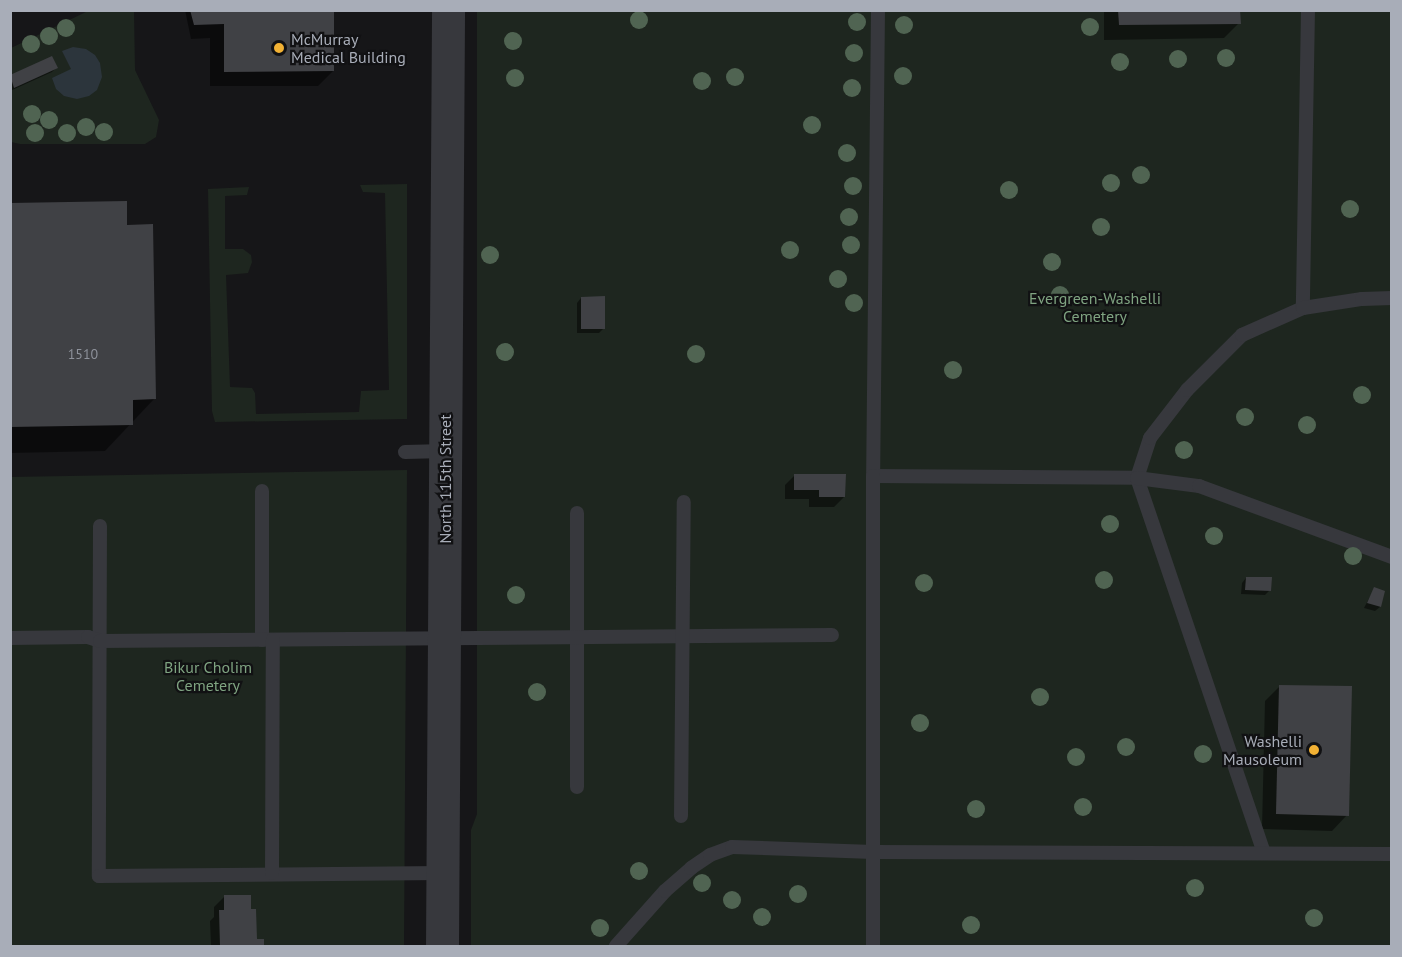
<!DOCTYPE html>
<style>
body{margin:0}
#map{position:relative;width:1402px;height:957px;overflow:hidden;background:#161618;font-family:"PT Sans",sans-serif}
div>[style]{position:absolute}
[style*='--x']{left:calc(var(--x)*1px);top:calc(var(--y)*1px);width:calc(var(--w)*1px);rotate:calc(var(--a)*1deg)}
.green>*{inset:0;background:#1e261f}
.water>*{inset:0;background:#2c353c}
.shadow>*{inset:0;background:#0007}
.building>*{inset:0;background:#404145}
.service>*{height:14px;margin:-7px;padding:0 7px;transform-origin:7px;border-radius:7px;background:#37383d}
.tertiary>*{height:33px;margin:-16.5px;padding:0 16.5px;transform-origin:16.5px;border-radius:16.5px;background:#37383d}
.trees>*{width:18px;height:18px;margin:-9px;border-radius:50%;background:#506452}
.dots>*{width:16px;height:16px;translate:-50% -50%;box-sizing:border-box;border:3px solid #111113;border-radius:50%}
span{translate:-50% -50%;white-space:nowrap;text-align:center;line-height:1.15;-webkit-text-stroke:4.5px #111113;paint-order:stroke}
.number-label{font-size:14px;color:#8e929b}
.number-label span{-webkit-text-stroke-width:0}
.poi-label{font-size:16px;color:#a8adb8}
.left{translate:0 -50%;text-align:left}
.right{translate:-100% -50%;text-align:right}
.park-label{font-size:16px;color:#7fa381}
.street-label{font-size:16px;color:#a8adb8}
.frame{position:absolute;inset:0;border:12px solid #a8adb8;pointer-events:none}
</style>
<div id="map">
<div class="green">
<div style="clip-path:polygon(88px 11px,134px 11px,135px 70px,159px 120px,156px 137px,145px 144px,20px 144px,11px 142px,11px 48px)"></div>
<div style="clip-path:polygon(477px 11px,1391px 11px,1391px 946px,471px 946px,471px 830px,477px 814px)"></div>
<div style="clip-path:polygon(407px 184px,407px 419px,215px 422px,212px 411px,208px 189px,249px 187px,247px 195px,225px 196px,225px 249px,243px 249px,251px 255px,252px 262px,248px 273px,226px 275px,230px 387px,252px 388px,255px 393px,256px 414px,359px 412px,361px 391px,389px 390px,385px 193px,363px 192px,360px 185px)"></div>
<div style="clip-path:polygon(407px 470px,404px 946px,11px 946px,10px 477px)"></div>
</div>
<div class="water">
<div style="clip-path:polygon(73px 47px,86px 49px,95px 55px,100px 63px,102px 77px,97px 90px,89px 96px,77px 99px,64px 96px,56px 89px,52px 78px,71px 69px,62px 51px)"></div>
</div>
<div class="shadow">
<div style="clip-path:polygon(185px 10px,333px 10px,333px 71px,318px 86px,210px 86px,210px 38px,191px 39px)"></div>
<div style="clip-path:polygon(1104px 10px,1239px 10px,1239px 23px,1224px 38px,1104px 40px)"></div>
<div style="clip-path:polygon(56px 68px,52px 72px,10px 91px,10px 76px)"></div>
<div style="clip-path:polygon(10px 204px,126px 226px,155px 398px,105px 451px,10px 453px)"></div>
<div style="clip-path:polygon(581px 298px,604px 328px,599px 333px,577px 333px,577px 303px)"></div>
<div style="clip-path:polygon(795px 475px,844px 497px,834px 507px,809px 507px,809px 499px,785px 499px,785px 485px)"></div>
<div style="clip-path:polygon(1246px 578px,1270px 590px,1265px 595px,1241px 594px,1242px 583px)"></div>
<div style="clip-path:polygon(1374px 589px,1383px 592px,1380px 607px,1375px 611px,1364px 608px)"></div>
<div style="clip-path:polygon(1280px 686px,1347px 815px,1332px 831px,1262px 829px,1265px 701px)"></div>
<div style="clip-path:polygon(224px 897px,250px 910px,256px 941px,262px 940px,263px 946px,211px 946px,210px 921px,214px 917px,214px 907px)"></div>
</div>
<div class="building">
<div style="clip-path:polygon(190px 10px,334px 10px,334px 71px,224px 72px,224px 24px,194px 25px)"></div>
<div style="clip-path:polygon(1118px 10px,1240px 10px,1241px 24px,1119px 25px)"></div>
<div style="clip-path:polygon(52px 56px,58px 68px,14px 88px,10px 75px)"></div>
<div style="clip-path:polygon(127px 201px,127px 225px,153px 224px,156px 399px,133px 400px,133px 425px,10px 427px,10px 203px)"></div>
<div style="clip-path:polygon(605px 296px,605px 329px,581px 329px,581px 297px)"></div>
<div style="clip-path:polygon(794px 474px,846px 474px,845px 497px,819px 497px,819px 490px,794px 490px)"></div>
<div style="clip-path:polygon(1246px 577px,1272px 577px,1271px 591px,1245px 590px)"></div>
<div style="clip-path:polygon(1374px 587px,1385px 591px,1381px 607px,1367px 603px)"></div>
<div style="clip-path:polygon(1279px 685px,1352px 686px,1349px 816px,1276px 814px)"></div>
<div style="clip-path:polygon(224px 895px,251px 895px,251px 909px,256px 909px,257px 939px,264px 939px,264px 946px,220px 946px,219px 910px,224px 910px)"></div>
</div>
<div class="service">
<div style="--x:878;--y:10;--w:466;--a:90.6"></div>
<div style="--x:873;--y:476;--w:264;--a:0.4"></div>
<div style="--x:1137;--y:478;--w:42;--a:-72"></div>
<div style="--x:1150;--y:438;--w:61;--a:-52.4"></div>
<div style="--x:1187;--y:390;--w:78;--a:-45"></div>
<div style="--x:1242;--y:335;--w:67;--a:-23.9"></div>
<div style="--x:1308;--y:10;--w:298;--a:91"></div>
<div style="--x:1303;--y:308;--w:60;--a:-8.7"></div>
<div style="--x:1362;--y:299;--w:30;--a:-2"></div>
<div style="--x:405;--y:452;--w:40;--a:-1.4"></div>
<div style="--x:262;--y:491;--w:149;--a:90"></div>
<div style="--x:577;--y:513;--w:274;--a:90"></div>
<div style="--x:100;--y:526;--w:350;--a:90.2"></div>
<div style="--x:99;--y:876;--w:343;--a:-0.5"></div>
<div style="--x:10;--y:638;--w:78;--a:-0.7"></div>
<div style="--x:88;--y:637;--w:13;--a:18"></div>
<div style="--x:100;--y:641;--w:732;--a:-0.47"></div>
<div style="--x:681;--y:816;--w:314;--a:-89.5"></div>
<div style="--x:1264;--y:853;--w:396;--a:-108.7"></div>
<div style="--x:1137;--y:478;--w:63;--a:7.4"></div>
<div style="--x:1199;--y:486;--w:206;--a:20.2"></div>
<div style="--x:272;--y:873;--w:233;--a:-89.8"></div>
<div style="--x:616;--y:946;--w:74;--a:-48.3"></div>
<div style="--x:665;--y:891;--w:35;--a:-41"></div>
<div style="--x:691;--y:868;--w:23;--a:-34"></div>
<div style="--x:710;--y:855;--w:23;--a:-20"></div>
<div style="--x:732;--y:847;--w:141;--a:2"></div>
<div style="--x:873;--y:852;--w:519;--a:0.22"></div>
<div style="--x:873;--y:946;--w:470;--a:-90"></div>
</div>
<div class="tertiary">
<div style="--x:442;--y:946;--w:936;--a:-89.63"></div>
</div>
<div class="trees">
<div style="left:639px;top:20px"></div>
<div style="left:857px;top:22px"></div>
<div style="left:904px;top:25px"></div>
<div style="left:1090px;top:27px"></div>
<div style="left:66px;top:28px"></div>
<div style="left:49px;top:36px"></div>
<div style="left:513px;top:41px"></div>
<div style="left:31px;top:44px"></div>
<div style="left:854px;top:53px"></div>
<div style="left:1226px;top:58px"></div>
<div style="left:1178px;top:59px"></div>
<div style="left:1120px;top:62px"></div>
<div style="left:903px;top:76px"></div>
<div style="left:735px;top:77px"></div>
<div style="left:515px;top:78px"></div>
<div style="left:702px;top:81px"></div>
<div style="left:852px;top:88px"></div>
<div style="left:32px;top:114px"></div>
<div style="left:49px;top:120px"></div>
<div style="left:812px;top:125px"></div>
<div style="left:86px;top:127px"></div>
<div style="left:104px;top:132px"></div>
<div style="left:35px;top:133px"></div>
<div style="left:67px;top:133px"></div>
<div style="left:847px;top:153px"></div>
<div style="left:1141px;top:175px"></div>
<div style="left:1111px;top:183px"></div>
<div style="left:853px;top:186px"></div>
<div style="left:1009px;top:190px"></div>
<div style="left:1350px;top:209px"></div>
<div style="left:849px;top:217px"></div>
<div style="left:1101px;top:227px"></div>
<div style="left:851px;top:245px"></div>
<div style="left:790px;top:250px"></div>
<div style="left:490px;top:255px"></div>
<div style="left:1052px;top:262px"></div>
<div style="left:838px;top:279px"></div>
<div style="left:1060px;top:295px"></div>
<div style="left:854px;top:303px"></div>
<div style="left:505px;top:352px"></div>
<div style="left:696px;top:354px"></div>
<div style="left:953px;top:370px"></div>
<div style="left:1362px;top:395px"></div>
<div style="left:1245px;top:417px"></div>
<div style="left:1307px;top:425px"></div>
<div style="left:1184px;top:450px"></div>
<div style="left:1110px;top:524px"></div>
<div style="left:1214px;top:536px"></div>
<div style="left:1353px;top:556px"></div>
<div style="left:1104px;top:580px"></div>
<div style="left:924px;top:583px"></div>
<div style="left:516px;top:595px"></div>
<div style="left:537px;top:692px"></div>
<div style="left:1040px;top:697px"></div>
<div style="left:920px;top:723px"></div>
<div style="left:1126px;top:747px"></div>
<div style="left:1203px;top:754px"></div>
<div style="left:1076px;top:757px"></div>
<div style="left:1083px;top:807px"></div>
<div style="left:976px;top:809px"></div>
<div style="left:639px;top:871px"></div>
<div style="left:702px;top:883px"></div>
<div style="left:1195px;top:888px"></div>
<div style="left:798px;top:894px"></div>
<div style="left:732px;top:900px"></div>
<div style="left:762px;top:917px"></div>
<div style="left:1314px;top:918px"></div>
<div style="left:971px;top:925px"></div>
<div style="left:600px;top:928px"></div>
</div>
<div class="dots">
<div style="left:279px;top:48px;background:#f2b134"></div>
<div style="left:1314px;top:750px;background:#f2b134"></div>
</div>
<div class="number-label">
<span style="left:83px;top:354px">1510</span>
</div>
<div class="poi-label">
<span class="left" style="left:291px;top:48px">McMurray<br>Medical Building</span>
<span class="right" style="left:1302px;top:750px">Washelli<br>Mausoleum</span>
</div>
<div class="park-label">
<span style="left:1095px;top:307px">Evergreen-Washelli<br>Cemetery</span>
<span style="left:208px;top:676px">Bikur Cholim<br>Cemetery</span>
</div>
<div class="street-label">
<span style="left:445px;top:479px;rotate:-90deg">North 115th Street</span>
</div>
<div class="frame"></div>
</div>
